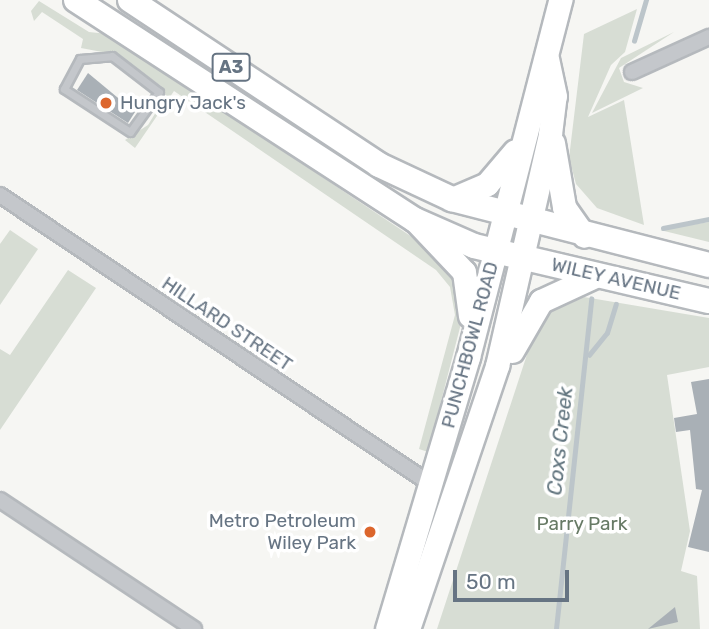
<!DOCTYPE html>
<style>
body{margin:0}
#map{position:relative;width:709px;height:629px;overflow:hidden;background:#f6f6f3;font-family:Rubik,sans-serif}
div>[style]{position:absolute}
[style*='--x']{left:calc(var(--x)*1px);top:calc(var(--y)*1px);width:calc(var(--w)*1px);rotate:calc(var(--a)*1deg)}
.green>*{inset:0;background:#d7ddd4}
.stream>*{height:4.5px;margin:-2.25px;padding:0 2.25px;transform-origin:2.25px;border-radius:2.25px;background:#bcc5ca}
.building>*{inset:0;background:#a9b0b6}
.roads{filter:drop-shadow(2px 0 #b5b9bd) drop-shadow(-2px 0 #b5b9bd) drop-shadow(0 2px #b5b9bd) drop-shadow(0 -2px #b5b9bd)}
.service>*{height:7px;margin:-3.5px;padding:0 3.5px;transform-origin:3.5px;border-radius:3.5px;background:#c4c7cb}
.minor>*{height:14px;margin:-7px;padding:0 7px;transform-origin:7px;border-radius:7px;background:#c4c7cb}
.primary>*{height:23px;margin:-11.5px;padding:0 11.5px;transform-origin:11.5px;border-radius:11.5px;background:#fff}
.trunk>*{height:24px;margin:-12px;padding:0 12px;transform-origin:12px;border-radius:12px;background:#fff}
.dots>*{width:19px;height:19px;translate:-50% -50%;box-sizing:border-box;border:4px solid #fff;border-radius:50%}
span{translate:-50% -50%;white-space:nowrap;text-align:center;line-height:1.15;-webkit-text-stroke:7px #fff;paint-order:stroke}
.shield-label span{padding:2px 5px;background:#fff;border:2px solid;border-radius:5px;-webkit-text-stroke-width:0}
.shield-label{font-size:18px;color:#667483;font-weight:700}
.poi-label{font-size:19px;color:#667483}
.left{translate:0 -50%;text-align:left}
.right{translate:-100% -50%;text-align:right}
.street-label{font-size:19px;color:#667483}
.park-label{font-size:19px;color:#677a65}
.water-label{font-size:21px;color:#62757f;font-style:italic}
.scale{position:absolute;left:453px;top:570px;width:116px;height:32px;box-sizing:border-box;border:4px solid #667483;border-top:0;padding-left:9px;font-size:21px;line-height:24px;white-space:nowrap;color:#667483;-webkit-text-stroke:5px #fff;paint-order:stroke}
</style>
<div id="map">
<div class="green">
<div style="clip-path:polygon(39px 1px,89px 32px,108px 34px,448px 261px,465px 308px,428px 452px,419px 449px,455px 315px,450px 287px,436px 270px,174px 91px,135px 148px,125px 140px,148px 125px,166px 96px,161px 86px,118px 55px,81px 48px,83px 39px,42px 12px,34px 21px,31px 11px)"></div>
<div style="clip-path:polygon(637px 9px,625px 52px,611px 65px,588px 117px,624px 100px,644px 225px,597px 208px,576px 184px,569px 158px,584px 34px)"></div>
<div style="clip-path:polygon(674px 32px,619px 68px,624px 82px,643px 88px,592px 113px,621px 58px)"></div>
<div style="clip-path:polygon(709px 222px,709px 242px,660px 230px)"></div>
<div style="clip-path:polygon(10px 230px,38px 249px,0 305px,0 244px)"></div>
<div style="clip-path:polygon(68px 270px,96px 288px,0 430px,0 349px,10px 355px)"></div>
<div style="clip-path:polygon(584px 297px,709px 318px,709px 367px,667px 375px,690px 531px,681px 571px,697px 576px,700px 629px,437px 629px,536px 327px,557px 307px)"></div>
</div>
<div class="stream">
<div style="--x:634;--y:41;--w:43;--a:-73.7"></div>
<div style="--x:663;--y:228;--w:47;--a:-11.1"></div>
<div style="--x:589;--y:355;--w:28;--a:-51"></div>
<div style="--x:607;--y:333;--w:30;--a:-73"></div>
<div style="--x:556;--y:629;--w:332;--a:-83.9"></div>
</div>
<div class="building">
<div style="clip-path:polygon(88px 73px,135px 112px,128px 123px,77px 90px)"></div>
<div style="clip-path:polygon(709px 379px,709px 552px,688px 547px,702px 490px,696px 489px,690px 430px,676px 432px,674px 418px,697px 414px,691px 382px)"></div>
<div style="clip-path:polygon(675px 607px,678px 622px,648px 629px)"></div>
</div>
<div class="roads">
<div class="service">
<div style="--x:112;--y:56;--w:59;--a:37.5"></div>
<div style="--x:159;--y:92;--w:49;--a:125.9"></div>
<div style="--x:130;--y:132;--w:79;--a:-146.9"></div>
<div style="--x:64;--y:89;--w:34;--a:-62"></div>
<div style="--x:80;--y:59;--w:32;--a:-5"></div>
</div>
<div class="minor">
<div style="--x:632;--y:72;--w:85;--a:-24.4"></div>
<div style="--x:0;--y:195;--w:520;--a:33.87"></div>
<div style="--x:0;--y:500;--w:233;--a:33.6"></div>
</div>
<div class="primary">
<div style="--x:553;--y:143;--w:65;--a:80.2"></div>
<div style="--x:564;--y:207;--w:35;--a:55"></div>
<div style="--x:452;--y:199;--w:38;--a:-23"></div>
<div style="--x:487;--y:184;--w:43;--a:-49.7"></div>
<div style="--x:415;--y:220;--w:71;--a:46.7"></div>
<div style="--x:464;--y:272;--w:44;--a:82.2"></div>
<div style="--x:512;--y:351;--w:58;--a:-59.9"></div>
<div style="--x:541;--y:301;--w:60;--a:-24.8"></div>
<div style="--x:387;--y:629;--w:284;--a:-73.4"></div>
<div style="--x:468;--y:357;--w:369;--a:-75.5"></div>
<div style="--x:408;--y:629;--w:278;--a:-71.3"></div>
<div style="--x:497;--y:366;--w:238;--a:-77.1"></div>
<div style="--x:550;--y:134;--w:38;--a:-83"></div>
<div style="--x:555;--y:96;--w:38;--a:-102"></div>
</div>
<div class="trunk">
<div style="--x:76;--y:0;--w:404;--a:33"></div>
<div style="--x:415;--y:220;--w:64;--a:23.8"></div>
<div style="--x:474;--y:246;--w:241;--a:13.2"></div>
<div style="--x:130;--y:0;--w:299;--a:33.5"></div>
<div style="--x:379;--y:165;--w:81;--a:25"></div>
<div style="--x:452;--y:199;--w:265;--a:14.4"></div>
</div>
</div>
<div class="dots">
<div style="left:106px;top:103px;background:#dc662d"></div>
<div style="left:370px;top:532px;background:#dc662d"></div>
</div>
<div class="shield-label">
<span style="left:231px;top:67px">A3</span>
</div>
<div class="poi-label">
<span class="left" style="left:120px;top:103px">Hungry Jack's</span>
<span class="right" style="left:356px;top:532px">Metro Petroleum<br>Wiley Park</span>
</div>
<div class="street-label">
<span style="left:616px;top:279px;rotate:13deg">WILEY AVENUE</span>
<span style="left:227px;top:324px;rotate:34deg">HILLARD STREET</span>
<span style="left:470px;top:345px;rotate:-75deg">PUNCHBOWL ROAD</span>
</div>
<div class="park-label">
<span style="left:582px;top:524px">Parry Park</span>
</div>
<div class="water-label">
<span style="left:560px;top:441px;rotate:-84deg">Coxs Creek</span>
</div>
<div class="scale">50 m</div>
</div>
